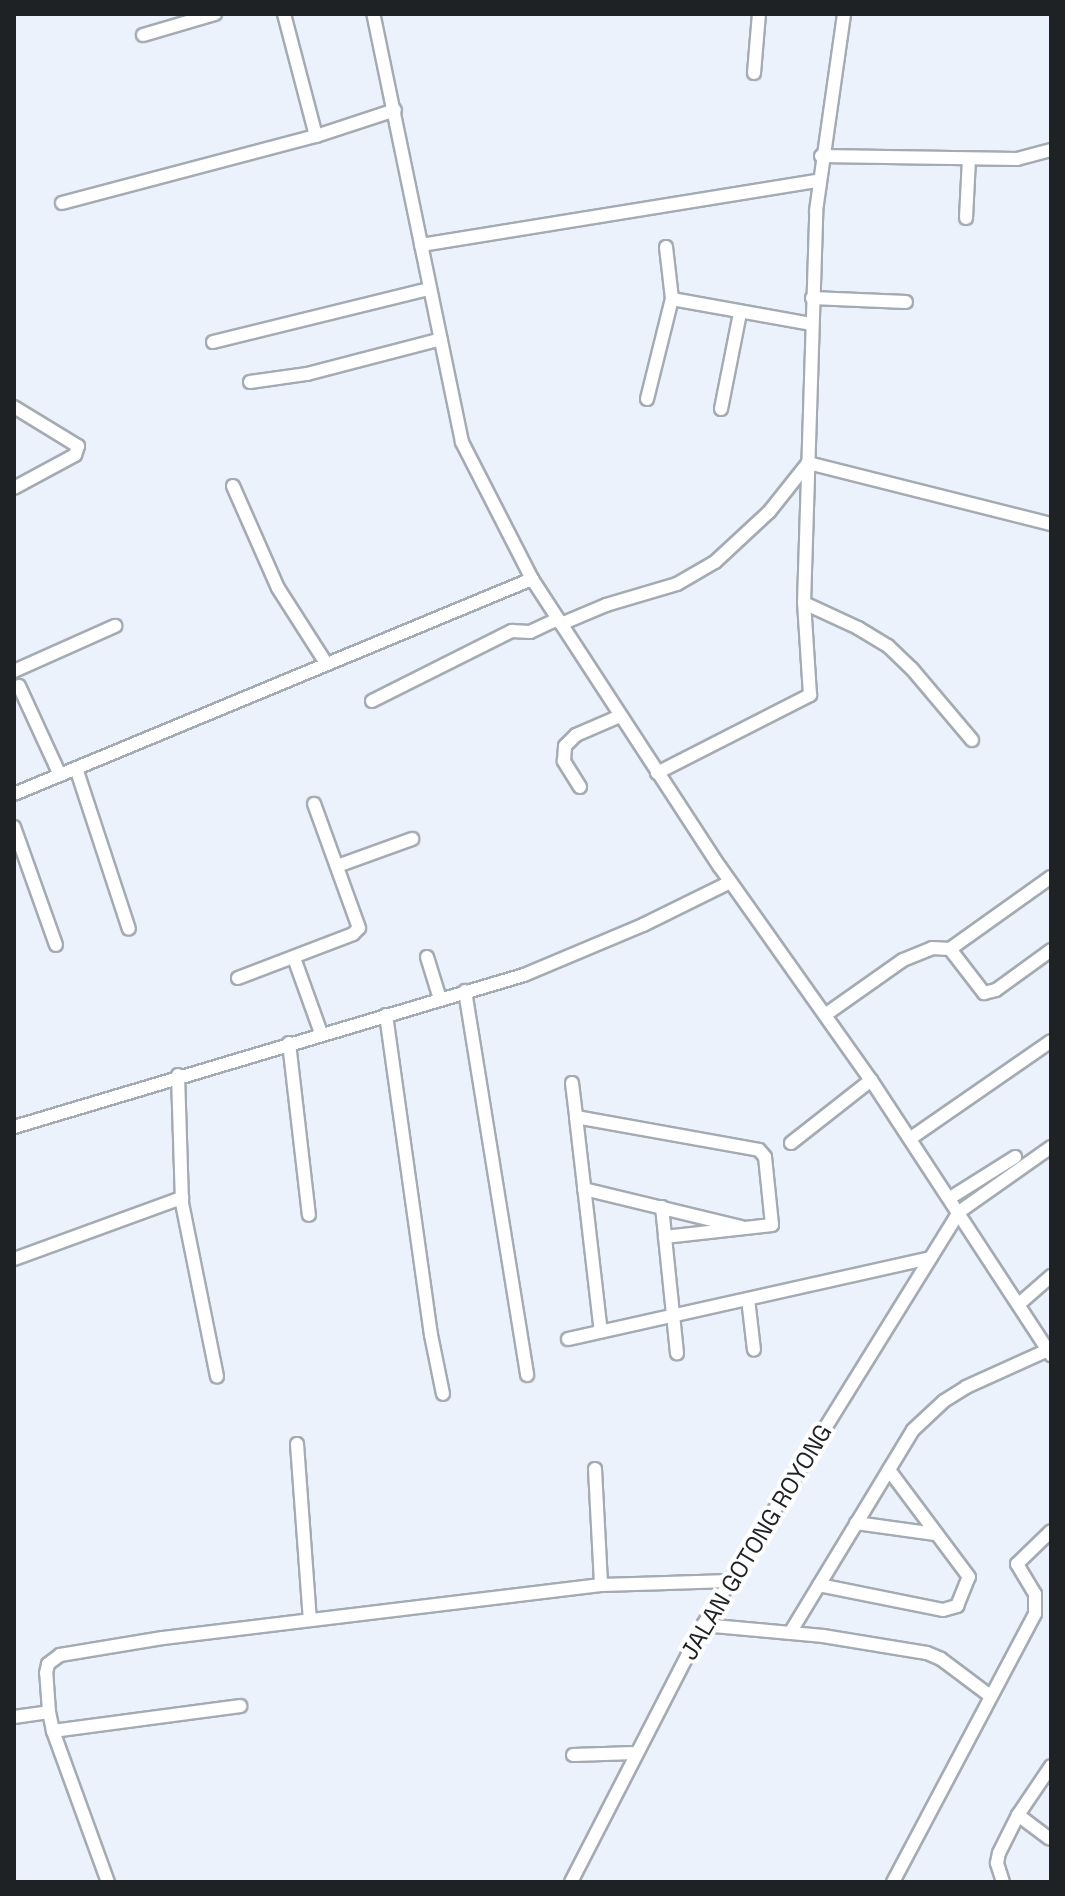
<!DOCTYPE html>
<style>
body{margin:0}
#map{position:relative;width:1065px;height:1896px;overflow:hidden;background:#ecf2fb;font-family:"Space Grotesk",sans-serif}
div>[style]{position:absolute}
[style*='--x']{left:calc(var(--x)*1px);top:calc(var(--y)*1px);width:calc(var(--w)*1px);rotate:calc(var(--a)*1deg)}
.roads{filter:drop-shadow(2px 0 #a5abb3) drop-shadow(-2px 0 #a5abb3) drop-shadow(0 2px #a5abb3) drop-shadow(0 -2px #a5abb3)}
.street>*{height:12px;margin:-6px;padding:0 6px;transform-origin:6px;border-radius:6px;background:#fff}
span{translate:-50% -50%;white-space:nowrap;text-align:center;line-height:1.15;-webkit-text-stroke:8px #fff;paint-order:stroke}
.street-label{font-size:24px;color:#1f2225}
.frame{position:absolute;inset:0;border:16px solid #1f2225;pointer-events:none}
</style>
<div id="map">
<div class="roads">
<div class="street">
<div style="--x:143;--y:35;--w:75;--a:-16.3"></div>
<div style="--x:754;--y:73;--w:59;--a:-85.2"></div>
<div style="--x:316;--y:136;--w:83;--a:-18.2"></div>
<div style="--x:821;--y:156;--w:196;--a:0.9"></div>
<div style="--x:1017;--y:159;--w:35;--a:-15"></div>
<div style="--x:62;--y:203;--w:263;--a:-14.8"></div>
<div style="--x:316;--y:136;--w:126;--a:-104.7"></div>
<div style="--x:966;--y:218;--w:59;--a:-87.1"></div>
<div style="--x:421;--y:245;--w:402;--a:-9.2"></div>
<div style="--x:666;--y:247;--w:52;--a:83.4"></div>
<div style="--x:672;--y:299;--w:141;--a:10.2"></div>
<div style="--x:812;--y:298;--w:94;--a:2.4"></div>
<div style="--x:213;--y:342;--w:222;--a:-13.8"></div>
<div style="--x:250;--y:382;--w:58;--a:-8"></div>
<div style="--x:307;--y:374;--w:138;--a:-14.6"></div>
<div style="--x:647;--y:399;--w:103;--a:-76"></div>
<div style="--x:14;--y:407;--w:75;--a:31.4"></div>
<div style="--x:78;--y:446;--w:9;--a:108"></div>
<div style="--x:75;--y:455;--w:69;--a:151.6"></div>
<div style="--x:721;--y:409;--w:98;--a:-78.8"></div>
<div style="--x:808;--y:463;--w:251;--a:14.1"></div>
<div style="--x:233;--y:486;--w:111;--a:66.2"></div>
<div style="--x:278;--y:588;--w:89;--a:57.4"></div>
<div style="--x:532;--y:579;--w:344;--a:56.9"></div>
<div style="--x:720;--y:867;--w:261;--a:54.7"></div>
<div style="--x:871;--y:1080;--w:329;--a:56.8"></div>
<div style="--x:804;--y:603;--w:60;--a:24.8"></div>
<div style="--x:858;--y:628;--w:35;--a:31"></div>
<div style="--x:888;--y:646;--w:33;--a:44"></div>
<div style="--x:912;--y:669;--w:93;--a:49.8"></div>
<div style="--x:561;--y:624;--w:49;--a:-22.9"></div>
<div style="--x:606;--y:605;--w:74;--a:-16.5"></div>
<div style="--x:677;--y:584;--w:44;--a:-30.1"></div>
<div style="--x:715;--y:562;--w:74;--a:-42.8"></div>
<div style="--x:769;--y:512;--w:63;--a:-51.5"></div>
<div style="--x:14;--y:671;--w:111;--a:-24"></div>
<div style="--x:19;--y:686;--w:98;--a:65.3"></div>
<div style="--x:372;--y:701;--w:157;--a:-26.6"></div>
<div style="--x:512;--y:631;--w:18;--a:3"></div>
<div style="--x:530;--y:632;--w:31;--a:-25"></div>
<div style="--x:76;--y:768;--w:169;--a:71.8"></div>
<div style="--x:657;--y:773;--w:172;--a:-27"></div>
<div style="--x:810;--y:695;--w:92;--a:-93.7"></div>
<div style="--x:804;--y:603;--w:392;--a:-88.2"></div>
<div style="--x:816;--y:211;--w:199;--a:-81.9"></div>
<div style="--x:580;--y:787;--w:31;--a:-122"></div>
<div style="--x:564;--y:761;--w:15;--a:-86"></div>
<div style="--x:565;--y:746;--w:16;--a:-45"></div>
<div style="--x:576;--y:735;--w:48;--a:-23.4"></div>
<div style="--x:14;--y:794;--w:561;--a:-22.54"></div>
<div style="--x:532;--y:579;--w:154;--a:-117.1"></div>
<div style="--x:462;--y:442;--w:437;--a:-101.7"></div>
<div style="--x:14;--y:827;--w:125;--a:70.4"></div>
<div style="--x:337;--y:866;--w:80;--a:-19.8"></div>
<div style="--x:950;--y:949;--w:56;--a:52.3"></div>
<div style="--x:984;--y:993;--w:12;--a:-14"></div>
<div style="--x:996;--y:990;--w:68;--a:-36"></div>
<div style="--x:427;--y:957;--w:44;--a:72.8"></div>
<div style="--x:294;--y:958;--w:80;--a:70.2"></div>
<div style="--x:238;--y:978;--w:123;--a:-20.9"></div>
<div style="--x:353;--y:934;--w:8;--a:-45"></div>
<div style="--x:359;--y:928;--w:132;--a:-109.9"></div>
<div style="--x:465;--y:991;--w:389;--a:80.8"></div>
<div style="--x:386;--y:1015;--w:323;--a:82"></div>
<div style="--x:431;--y:1335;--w:60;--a:78.5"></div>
<div style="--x:825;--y:1015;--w:95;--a:-35.2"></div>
<div style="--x:903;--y:960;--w:31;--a:-22"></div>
<div style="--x:932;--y:948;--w:18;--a:3"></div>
<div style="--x:950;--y:949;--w:124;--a:-35.5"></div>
<div style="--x:289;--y:1043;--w:173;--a:83.4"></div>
<div style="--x:178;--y:1075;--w:128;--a:88.2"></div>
<div style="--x:182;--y:1203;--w:177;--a:78.6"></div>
<div style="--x:572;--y:1083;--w:34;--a:83"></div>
<div style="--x:576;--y:1117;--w:186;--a:10.2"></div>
<div style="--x:759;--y:1150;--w:9;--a:49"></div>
<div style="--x:765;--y:1157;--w:68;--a:84.1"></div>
<div style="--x:772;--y:1225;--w:108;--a:173.6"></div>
<div style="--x:665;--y:1237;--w:117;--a:84.1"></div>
<div style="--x:576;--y:1117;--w:216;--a:83.4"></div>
<div style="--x:14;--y:1127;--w:532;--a:-16.6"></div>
<div style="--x:524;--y:975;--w:129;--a:-22.8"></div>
<div style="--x:643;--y:925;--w:97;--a:-26.3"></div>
<div style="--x:911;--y:1138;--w:170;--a:-34.7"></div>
<div style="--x:791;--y:1143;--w:102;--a:-38.2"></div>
<div style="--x:584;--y:1189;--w:162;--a:13.6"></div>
<div style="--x:950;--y:1198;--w:77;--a:-32.2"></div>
<div style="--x:662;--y:1207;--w:30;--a:84"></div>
<div style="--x:14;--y:1259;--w:179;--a:-20"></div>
<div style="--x:748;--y:1299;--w:51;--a:83.3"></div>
<div style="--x:1019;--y:1304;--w:43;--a:-41.2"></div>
<div style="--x:568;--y:1339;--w:371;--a:-12.6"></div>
<div style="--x:297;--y:1444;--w:176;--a:85.8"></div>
<div style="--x:595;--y:1469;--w:116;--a:87"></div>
<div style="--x:856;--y:1523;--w:80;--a:7.9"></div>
<div style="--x:819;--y:1585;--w:126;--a:11.4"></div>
<div style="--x:943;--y:1610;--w:15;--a:-16"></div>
<div style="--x:957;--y:1606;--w:31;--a:-68"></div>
<div style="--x:969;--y:1577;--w:134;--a:-126.8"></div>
<div style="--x:703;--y:1625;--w:121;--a:5.2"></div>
<div style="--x:823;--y:1636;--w:105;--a:9.3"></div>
<div style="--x:927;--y:1653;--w:15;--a:23"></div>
<div style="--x:941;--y:1659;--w:60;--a:36.9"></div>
<div style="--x:790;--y:1633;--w:237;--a:-58.8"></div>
<div style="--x:913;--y:1430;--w:42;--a:-43.1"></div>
<div style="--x:944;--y:1401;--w:26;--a:-32"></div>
<div style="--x:966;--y:1387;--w:90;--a:-24.3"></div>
<div style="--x:49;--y:1712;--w:39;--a:-94"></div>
<div style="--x:46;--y:1673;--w:9;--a:-77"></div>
<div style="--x:48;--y:1664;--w:15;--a:-37"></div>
<div style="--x:60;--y:1655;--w:104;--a:-9.4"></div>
<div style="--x:163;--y:1638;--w:441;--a:-6.9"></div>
<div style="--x:601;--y:1585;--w:129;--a:-1.8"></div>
<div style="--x:14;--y:1717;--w:35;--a:-8"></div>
<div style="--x:49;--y:1712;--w:19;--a:78"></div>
<div style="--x:53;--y:1731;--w:161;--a:70"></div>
<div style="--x:53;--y:1731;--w:189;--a:-7.6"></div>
<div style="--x:573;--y:1755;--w:62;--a:-1.8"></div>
<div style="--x:1018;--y:1815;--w:39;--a:37"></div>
<div style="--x:571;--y:1882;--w:289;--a:-62.8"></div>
<div style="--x:703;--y:1625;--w:486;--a:-58.2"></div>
<div style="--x:959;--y:1212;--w:113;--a:-35.2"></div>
<div style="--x:893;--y:1882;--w:303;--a:-62.1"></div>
<div style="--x:1035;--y:1614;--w:20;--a:-90"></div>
<div style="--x:1035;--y:1594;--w:35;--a:-121"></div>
<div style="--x:1017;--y:1564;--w:47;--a:-44.1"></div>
<div style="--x:1003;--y:1882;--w:20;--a:-108"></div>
<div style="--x:997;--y:1863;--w:10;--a:-79"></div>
<div style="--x:999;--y:1853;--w:42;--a:-63.4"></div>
<div style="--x:1018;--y:1815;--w:59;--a:-56"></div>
</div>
</div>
<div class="street-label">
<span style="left:756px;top:1542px;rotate:-59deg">JALAN GOTONG ROYONG</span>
</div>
<div class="frame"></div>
</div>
